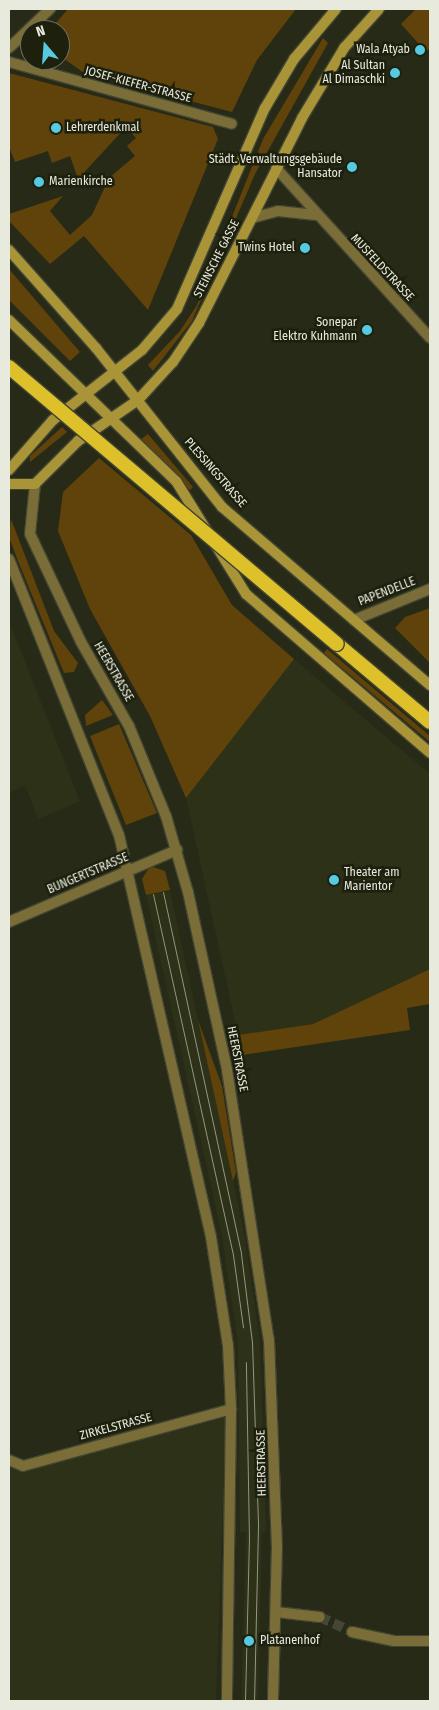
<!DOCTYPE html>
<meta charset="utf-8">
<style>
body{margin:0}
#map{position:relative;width:439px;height:1710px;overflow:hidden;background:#272a17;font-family:"Fira Sans Condensed",sans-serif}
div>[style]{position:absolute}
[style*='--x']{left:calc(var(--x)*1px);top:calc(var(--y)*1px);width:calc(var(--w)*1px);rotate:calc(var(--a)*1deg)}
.built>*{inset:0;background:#2d3117}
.green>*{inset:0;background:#60420b}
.minor-tunnel>*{height:10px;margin-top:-5px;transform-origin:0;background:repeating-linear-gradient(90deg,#444735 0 10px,transparent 0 15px)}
.roads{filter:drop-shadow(1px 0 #424533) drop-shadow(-1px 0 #424533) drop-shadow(0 1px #424533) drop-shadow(0 -1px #424533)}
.minor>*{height:10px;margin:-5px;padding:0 5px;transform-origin:5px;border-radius:5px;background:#7a6d37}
.tertiary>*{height:10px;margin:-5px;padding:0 5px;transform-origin:5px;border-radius:5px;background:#7a6d37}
.secondary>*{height:10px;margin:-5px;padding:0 5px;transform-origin:5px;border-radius:5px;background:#a99437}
.trunk>*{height:14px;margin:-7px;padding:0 7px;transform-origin:7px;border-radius:7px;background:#dec02b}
.tram>*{height:1px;margin:-0.5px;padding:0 0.5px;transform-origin:0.5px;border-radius:0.5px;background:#949687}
.bridges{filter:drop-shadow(1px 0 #424533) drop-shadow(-1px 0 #424533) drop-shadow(0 1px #424533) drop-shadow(0 -1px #424533)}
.trunk-bridge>*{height:14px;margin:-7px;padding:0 7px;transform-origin:7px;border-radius:7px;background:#dec02b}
.dots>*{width:14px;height:14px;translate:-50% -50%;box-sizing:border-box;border:2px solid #1e200e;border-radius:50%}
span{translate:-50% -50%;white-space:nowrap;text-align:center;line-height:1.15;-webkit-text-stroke:5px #1e200e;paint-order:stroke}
.poi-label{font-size:12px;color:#e8eade}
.right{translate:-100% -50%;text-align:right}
.left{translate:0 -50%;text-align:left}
.street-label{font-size:12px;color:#e8eade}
.frame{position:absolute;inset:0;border:10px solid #e8eade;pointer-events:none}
.north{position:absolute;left:20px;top:20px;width:50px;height:50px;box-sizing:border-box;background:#1e200e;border:1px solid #6f7161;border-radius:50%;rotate:342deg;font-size:14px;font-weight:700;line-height:20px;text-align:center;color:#e8eade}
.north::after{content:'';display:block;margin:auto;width:18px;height:22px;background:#55cae0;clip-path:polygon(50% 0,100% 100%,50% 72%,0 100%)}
</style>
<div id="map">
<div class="built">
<div style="clip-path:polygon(9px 621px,80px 801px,38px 819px,25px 785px,9px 793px)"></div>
<div style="clip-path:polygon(294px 659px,430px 774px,430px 969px,313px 1024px,238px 1035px,186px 798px)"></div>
<div style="clip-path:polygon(170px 891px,244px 1232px,260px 1342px,266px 1532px,262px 1532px,258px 1701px,241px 1701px,246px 1532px,240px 1532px,238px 1343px,222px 1236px,146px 895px)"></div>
<div style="clip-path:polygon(226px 1418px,216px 1701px,9px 1701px,9px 1465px,23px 1470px)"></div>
</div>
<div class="green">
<div style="clip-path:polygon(68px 9px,296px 9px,257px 60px,232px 112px,84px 73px,60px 56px,60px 30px,50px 30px)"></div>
<div style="clip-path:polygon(416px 9px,430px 9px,430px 48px,426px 52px,401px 24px)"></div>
<div style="clip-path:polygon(323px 38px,328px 43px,255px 174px,192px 321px,153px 371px,148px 365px,180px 331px,197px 305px,263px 139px)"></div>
<div style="clip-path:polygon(9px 73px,213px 127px,218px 139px,148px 310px,84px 236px,50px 264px,9px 221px,9px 214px,63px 196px,50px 211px,70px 235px,92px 215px,109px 178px,135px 156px,127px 146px,136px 138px,126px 127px,78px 179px,70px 156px,52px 163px,48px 151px,15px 162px,9px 147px)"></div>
<div style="clip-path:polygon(9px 269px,80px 352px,70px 361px,9px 300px)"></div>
<div style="clip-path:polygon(62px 427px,67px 432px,30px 462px,30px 456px)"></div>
<div style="clip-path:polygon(148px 434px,193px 487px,190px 490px,140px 440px)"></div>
<div style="clip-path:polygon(99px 458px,191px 535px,232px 605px,294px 659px,186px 798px,150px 716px,90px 609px,58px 531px,63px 492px)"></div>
<div style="clip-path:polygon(11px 519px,54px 631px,78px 663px,74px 672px,64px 673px,18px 561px,9px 537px)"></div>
<div style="clip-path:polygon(430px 608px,430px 663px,395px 628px,405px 617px)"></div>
<div style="clip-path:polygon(327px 649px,430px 736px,430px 742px,324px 653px)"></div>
<div style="clip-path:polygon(102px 700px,113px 715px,86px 726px,85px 715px)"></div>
<div style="clip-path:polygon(119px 724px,157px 813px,126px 825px,90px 736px)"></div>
<div style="clip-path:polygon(150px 866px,165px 871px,170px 890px,146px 895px,142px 879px)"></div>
<div style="clip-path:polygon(430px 969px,430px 1004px,407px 1008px,410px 1030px,242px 1055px,238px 1035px,313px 1024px)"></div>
<div style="clip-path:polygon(198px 1020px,222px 1086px,236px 1173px,233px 1181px)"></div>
</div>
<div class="minor-tunnel">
<div style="--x:320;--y:1617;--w:35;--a:25"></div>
</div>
<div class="roads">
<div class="minor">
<div style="--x:9;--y:48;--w:57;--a:-43.6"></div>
<div style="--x:9;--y:62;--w:231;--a:15.5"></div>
<div style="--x:276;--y:168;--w:229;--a:47.8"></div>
<div style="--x:252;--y:218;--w:27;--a:-15"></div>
<div style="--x:278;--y:211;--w:38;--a:6"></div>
<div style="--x:354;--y:620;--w:82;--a:-22.2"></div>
<div style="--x:9;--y:922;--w:183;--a:-23.2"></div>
<div style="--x:9;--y:1460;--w:15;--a:23"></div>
<div style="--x:23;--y:1466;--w:216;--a:-15.3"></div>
<div style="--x:276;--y:1612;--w:44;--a:6.5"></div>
<div style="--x:352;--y:1632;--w:43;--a:12.1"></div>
<div style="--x:394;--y:1641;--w:36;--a:0"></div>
</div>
<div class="tertiary">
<div style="--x:35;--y:484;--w:50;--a:95.7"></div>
<div style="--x:30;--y:534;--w:119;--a:64.7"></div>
<div style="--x:81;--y:642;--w:97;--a:60.3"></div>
<div style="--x:129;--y:726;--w:97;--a:67.7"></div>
<div style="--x:166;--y:816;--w:79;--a:73.9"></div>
<div style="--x:188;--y:892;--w:182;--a:77.6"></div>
<div style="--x:227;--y:1070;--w:273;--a:81.2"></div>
<div style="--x:269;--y:1340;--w:206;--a:87.8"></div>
<div style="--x:277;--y:1546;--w:155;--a:91.5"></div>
<div style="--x:9;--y:559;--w:297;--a:68.3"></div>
<div style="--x:119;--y:835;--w:412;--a:77.1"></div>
<div style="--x:211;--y:1237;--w:109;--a:81.1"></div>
<div style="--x:228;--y:1345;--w:64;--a:87.3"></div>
<div style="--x:231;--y:1409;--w:292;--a:90.8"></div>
</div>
<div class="secondary">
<div style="--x:9;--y:250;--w:131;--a:48.4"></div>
<div style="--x:96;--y:348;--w:203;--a:51.6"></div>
<div style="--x:222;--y:507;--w:274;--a:40.6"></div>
<div style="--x:9;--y:320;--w:232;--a:44"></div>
<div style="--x:176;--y:481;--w:133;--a:58.2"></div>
<div style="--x:246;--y:594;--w:243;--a:40.8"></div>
<div style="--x:9;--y:470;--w:67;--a:-48.7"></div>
<div style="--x:53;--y:420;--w:113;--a:-38.2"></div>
<div style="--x:142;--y:350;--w:54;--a:-49.5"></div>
<div style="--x:177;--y:309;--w:219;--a:-66.4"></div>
<div style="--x:265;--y:108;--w:57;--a:-59.4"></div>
<div style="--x:294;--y:59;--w:65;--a:-50"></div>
<div style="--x:9;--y:484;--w:26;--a:0"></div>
<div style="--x:35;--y:484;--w:61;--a:-45"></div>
<div style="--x:78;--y:441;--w:73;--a:-34.3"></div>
<div style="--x:138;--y:400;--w:52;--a:-47.4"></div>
<div style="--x:173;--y:362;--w:47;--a:-56.3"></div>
<div style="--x:199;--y:323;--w:229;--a:-63.3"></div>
<div style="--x:302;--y:118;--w:82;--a:-59"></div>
<div style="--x:344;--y:48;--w:52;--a:-48.1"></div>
</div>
<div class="trunk">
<div style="--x:337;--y:644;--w:121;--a:40"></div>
</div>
</div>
<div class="tram">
<div style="--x:163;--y:892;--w:370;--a:77.8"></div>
<div style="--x:241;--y:1254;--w:89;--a:82.9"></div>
<div style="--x:252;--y:1342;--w:184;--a:88.1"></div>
<div style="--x:258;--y:1526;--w:175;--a:91.3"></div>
<div style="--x:153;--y:894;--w:370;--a:77.5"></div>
<div style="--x:233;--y:1255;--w:73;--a:82.1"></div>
<div style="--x:245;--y:1701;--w:161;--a:-88.6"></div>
<div style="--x:249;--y:1540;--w:178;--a:-91"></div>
</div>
<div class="bridges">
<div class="trunk-bridge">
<div style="--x:9;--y:367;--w:429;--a:40.2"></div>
</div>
</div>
<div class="dots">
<div style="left:420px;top:50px;background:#55cae0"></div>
<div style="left:395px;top:73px;background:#55cae0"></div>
<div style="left:56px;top:128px;background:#55cae0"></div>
<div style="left:352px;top:167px;background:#55cae0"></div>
<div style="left:39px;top:182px;background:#55cae0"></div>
<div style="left:305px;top:248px;background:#55cae0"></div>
<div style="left:367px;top:330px;background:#55cae0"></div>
<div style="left:334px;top:880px;background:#55cae0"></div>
<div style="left:249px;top:1641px;background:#55cae0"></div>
</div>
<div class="poi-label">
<span class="right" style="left:410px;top:50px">Wala Atyab</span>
<span class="right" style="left:385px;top:73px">Al Sultan<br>Al Dimaschki</span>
<span class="left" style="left:66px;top:128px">Lehrerdenkmal</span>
<span class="right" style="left:342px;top:167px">Städt. Verwaltungsgebäude<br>Hansator</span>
<span class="left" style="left:49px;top:182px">Marienkirche</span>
<span class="right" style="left:295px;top:248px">Twins Hotel</span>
<span class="right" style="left:357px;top:330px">Sonepar<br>Elektro Kuhmann</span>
<span class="left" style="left:344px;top:880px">Theater am<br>Marientor</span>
<span class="left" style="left:260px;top:1641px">Platanenhof</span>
</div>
<div class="street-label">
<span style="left:138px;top:85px;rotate:15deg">JOSEF-KIEFER-STRASSE</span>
<span style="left:217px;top:259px;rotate:-63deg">STEINSCHE GASSE</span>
<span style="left:382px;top:268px;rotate:47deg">MUSFELDSTRASSE</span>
<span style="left:215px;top:473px;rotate:49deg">PLESSINGSTRASSE</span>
<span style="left:387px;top:592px;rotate:-21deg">PAPENDELLE</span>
<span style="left:113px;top:672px;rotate:60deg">HEERSTRASSE</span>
<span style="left:88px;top:874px;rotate:-23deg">BUNGERTSTRASSE</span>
<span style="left:237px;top:1059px;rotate:79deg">HEERSTRASSE</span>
<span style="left:116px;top:1427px;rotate:-15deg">ZIRKELSTRASSE</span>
<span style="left:262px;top:1463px;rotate:-91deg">HEERSTRASSE</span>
</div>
<div class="frame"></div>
<div class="north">N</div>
</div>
